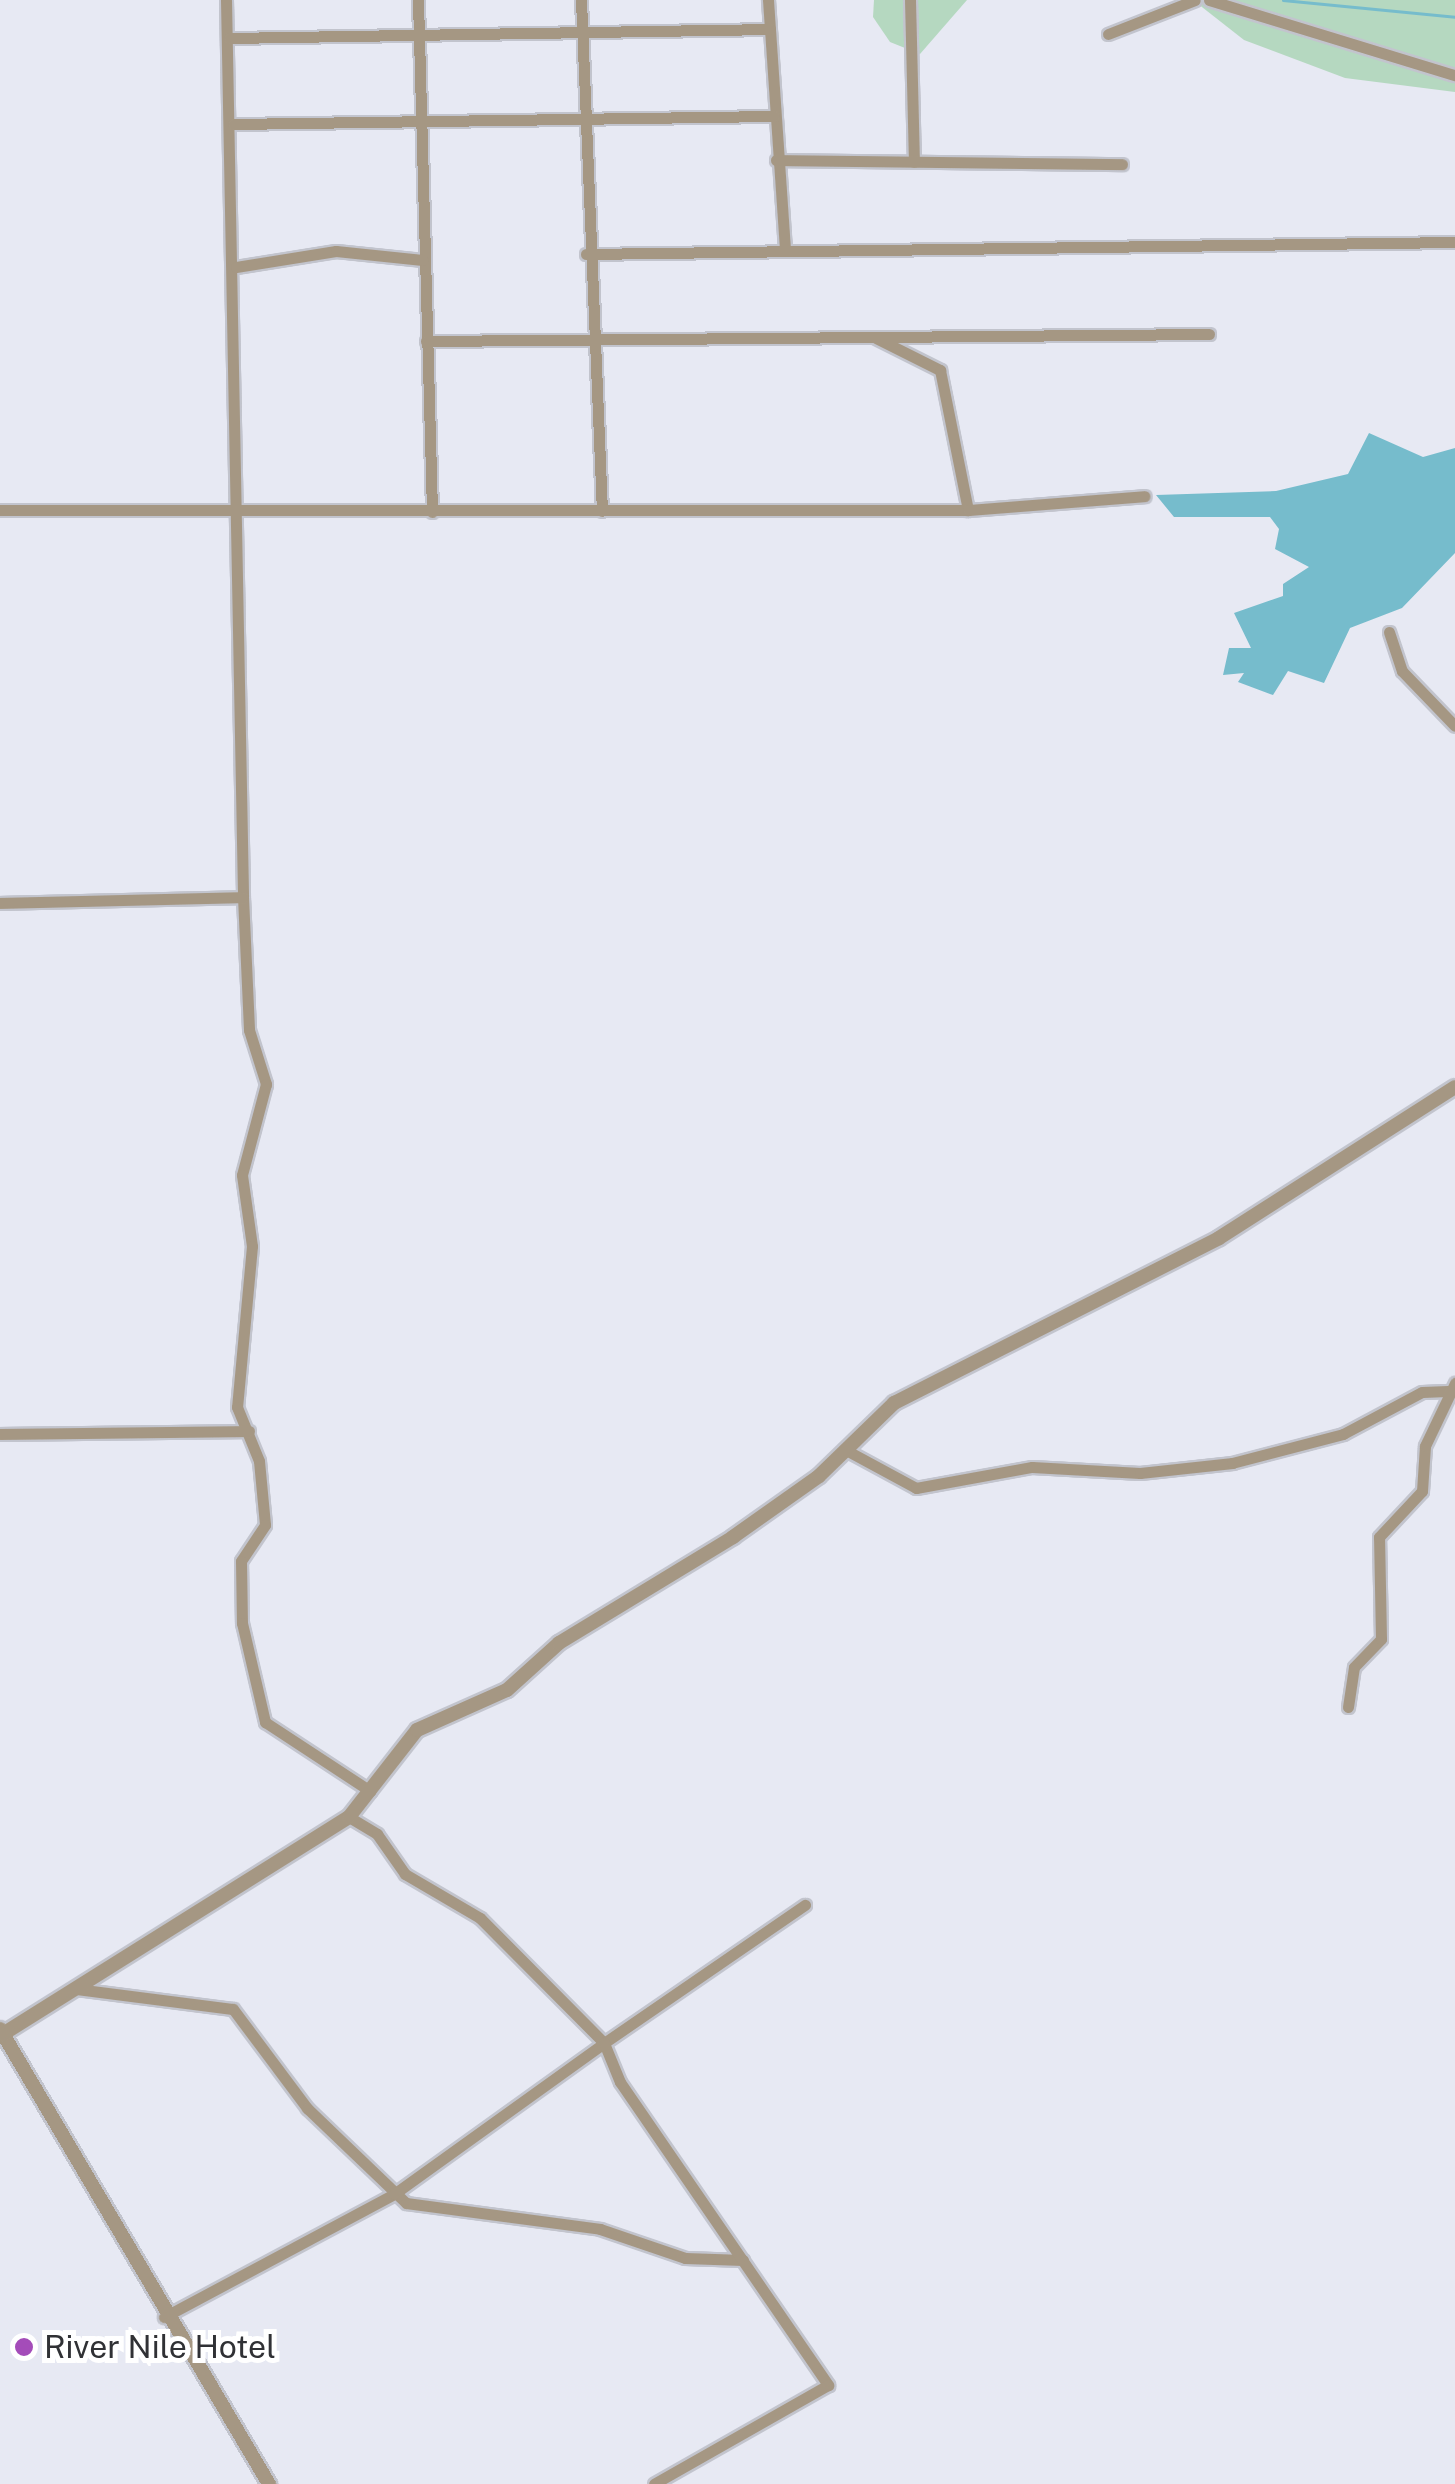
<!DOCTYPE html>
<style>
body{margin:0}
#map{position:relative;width:1455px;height:2484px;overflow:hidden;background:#e7e9f3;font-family:"Public Sans",sans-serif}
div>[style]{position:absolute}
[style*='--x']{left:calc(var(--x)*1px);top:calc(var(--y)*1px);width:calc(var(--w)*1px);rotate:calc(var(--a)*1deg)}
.green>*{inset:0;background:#b5d8c0}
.water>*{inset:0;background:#76bccc}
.stream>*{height:2.5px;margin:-1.25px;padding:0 1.25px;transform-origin:1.25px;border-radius:1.25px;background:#76bccc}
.roads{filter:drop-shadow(2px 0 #c2c4cd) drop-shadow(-2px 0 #c2c4cd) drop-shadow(0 2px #c2c4cd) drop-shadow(0 -2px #c2c4cd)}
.minor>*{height:11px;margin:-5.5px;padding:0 5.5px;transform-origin:5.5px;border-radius:5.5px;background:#a59783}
.tertiary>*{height:14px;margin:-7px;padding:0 7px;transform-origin:7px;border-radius:7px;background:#a59783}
.dots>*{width:28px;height:28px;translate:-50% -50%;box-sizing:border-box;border:5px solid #fff;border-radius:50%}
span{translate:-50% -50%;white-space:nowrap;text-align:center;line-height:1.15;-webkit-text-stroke:10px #fff;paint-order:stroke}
.poi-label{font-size:32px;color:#303135}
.left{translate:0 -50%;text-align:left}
</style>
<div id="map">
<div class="green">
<div style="clip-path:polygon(874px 0,967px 0,920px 54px,890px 42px,873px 17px)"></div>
<div style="clip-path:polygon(1193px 0,1455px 0,1455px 92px,1345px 78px,1244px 40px)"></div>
</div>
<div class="water">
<div style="clip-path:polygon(1369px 433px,1423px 457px,1455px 448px,1455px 553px,1402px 608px,1350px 628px,1324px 683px,1288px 671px,1273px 695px,1238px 682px,1244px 673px,1223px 675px,1229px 648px,1251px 648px,1234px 613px,1283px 596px,1283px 584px,1309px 567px,1275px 549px,1279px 529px,1270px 517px,1174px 517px,1156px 495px,1276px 491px,1348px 474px)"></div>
</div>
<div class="stream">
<div style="--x:1283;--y:0;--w:173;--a:5.6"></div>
</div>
<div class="roads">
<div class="minor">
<div style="--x:226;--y:0;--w:897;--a:88.91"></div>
<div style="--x:243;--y:897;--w:133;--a:87.4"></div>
<div style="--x:249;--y:1030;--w:57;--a:72.5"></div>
<div style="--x:266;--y:1084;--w:94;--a:104.8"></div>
<div style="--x:242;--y:1175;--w:72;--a:82"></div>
<div style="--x:252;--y:1246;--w:162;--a:95.3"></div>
<div style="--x:237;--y:1407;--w:58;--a:67.8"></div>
<div style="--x:259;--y:1461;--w:64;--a:84.6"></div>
<div style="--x:265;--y:1525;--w:43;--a:123.7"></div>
<div style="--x:241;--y:1561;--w:62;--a:89.1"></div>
<div style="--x:242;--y:1623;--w:102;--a:76.9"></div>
<div style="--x:265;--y:1722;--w:126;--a:33.3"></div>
<div style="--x:418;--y:0;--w:512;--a:88.43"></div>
<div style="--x:581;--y:0;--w:511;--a:87.65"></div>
<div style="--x:768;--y:0;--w:249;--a:86.1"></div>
<div style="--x:910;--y:0;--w:162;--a:88.6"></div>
<div style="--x:1209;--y:0;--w:257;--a:17"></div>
<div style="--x:1108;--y:34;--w:93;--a:-21.3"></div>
<div style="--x:229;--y:38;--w:541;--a:-0.95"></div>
<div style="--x:233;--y:124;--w:541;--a:-0.85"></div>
<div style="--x:776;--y:160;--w:346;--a:0.7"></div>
<div style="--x:586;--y:254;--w:869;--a:-0.79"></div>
<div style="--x:236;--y:267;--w:101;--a:-9.1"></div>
<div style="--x:336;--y:251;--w:87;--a:5.9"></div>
<div style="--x:876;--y:338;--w:72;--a:26.6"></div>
<div style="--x:940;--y:370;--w:143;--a:78.7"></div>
<div style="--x:426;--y:341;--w:783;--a:-0.51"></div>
<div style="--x:0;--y:510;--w:968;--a:0"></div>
<div style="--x:968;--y:510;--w:177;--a:-4.5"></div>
<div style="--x:1389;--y:632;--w:41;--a:71.6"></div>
<div style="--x:1402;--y:671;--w:76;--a:46.1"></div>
<div style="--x:0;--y:903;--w:243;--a:-1.4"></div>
<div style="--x:0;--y:1434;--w:249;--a:-0.7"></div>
<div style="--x:844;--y:1449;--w:82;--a:28.4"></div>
<div style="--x:916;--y:1488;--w:118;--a:-10.3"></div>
<div style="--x:1032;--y:1467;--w:108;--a:3.2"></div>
<div style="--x:1140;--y:1473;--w:93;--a:-6.2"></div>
<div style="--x:1232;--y:1463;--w:115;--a:-14.6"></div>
<div style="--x:1343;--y:1434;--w:89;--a:-28"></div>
<div style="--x:1422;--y:1392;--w:26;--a:-2"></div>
<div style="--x:1348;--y:1707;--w:40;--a:-81.5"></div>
<div style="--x:1354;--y:1667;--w:39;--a:-46"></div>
<div style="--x:1381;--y:1639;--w:102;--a:-91.1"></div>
<div style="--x:1379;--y:1537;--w:63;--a:-46.9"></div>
<div style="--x:1422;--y:1491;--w:45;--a:-86.2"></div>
<div style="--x:1425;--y:1446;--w:70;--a:-64.5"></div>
<div style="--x:349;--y:1817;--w:33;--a:31"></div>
<div style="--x:377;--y:1834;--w:49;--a:55"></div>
<div style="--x:405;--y:1874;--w:87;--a:30.4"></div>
<div style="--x:480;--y:1918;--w:176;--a:45.2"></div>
<div style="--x:604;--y:2043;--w:244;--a:-34.5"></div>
<div style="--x:76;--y:1989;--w:158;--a:7.3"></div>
<div style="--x:233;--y:2009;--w:124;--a:53.2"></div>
<div style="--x:307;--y:2108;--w:137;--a:43.8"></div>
<div style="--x:406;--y:2203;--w:196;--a:7.6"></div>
<div style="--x:600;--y:2229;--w:90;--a:18.8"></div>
<div style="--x:685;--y:2258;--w:58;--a:2"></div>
<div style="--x:164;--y:2317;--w:261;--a:-28.1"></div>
<div style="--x:394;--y:2194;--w:259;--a:-35.7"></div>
<div style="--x:604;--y:2043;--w:42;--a:67.7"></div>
<div style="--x:620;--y:2082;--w:368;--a:55.5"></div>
<div style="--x:828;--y:2385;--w:200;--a:150.4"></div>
</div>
<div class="tertiary">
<div style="--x:0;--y:2029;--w:529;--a:59.41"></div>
<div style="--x:3;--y:2034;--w:408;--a:-32.1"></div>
<div style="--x:349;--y:1817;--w:110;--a:-52"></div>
<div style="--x:417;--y:1730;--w:98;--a:-24"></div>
<div style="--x:507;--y:1690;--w:70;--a:-42.1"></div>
<div style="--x:559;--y:1643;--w:204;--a:-31.3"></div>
<div style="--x:733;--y:1537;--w:105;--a:-35.3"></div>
<div style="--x:819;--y:1476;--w:105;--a:-44.2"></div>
<div style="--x:894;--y:1403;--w:364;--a:-26.9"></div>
<div style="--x:1219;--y:1238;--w:280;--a:-32.6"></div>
</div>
</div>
<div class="dots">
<div style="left:24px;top:2347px;background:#a44cb9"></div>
</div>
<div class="poi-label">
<span class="left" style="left:44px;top:2347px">River Nile Hotel</span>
</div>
</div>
